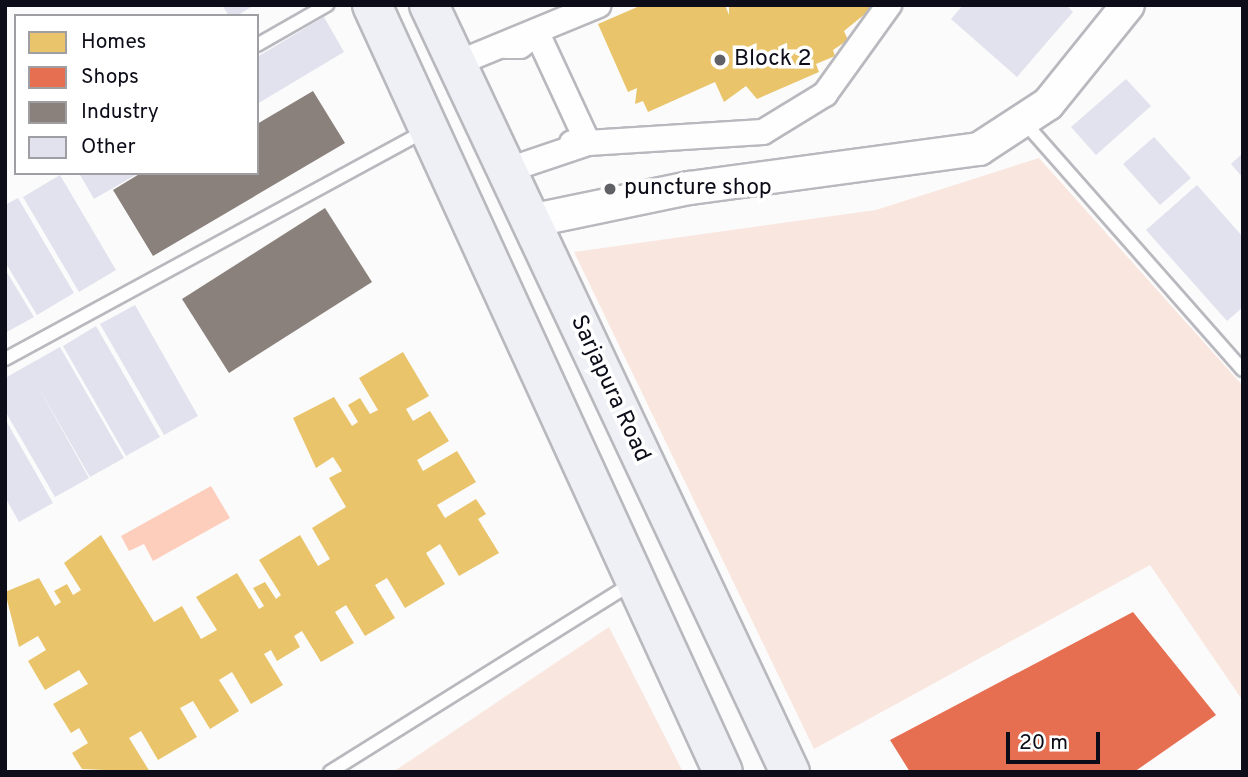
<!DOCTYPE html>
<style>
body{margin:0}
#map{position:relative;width:1248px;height:777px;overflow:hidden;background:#fbfbfb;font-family:Overpass,sans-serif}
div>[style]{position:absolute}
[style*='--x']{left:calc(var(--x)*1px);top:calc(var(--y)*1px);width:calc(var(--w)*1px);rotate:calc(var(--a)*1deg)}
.green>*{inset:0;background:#f9e6df}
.water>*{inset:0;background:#fdcebb}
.homes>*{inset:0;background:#e9c46a}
.shops>*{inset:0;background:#e76f51}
.industry>*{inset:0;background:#8a817c}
.building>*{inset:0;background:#e1e2ee}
.roads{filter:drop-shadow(2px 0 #b8b8be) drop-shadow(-2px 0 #b8b8be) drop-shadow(0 2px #b8b8be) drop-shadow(0 -2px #b8b8be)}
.service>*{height:12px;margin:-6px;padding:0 6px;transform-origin:6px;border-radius:6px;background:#fefefe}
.minor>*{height:24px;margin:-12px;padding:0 12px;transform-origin:12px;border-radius:12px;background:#fefefe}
.tertiary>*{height:32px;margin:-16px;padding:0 16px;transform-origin:16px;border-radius:16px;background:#fefefe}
.primary>*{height:38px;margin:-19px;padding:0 19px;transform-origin:19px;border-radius:19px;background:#eff0f6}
.dots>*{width:19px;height:19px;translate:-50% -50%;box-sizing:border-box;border:4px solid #fff;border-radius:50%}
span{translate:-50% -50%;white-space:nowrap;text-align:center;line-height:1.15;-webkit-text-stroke:7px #fff;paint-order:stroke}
.poi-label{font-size:23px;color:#0c0d18}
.left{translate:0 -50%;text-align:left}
.street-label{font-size:23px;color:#0c0d18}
.frame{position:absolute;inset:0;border:7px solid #0c0d18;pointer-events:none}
.legend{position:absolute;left:14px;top:14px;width:245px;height:161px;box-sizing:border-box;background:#fff;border:2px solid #9e9ea3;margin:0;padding:9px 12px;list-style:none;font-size:21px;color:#0c0d18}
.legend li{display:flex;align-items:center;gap:14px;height:35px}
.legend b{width:35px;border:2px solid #9e9ea3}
.scale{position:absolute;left:1006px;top:732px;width:94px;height:32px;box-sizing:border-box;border:4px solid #0c0d18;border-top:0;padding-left:9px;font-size:21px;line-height:24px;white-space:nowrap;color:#0c0d18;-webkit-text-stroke:5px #fff;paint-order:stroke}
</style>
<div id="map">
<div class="green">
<div style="clip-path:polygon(1039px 158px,1243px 386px,1243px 701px,1150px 565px,814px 749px,574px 252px,876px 210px)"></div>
<div style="clip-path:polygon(609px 627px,683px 772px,393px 772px)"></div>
</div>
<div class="water">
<div style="clip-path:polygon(211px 486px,230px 518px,153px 561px,144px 544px,129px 551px,121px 536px)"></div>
</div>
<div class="homes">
<div style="clip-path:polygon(642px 5px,725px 5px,729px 15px,729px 5px,876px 5px,844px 31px,848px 40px,833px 50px,835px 56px,816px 64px,819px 72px,757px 99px,746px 86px,724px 102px,715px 82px,648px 112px,643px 101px,635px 104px,637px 88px,628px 92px,598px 24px)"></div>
<div style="clip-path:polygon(403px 352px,429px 396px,406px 409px,413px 421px,430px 411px,449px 441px,417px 460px,423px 471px,457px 451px,476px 482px,437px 505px,445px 518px,476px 499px,486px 514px,478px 519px,499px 553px,459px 576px,440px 544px,426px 553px,445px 584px,405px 608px,387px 578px,375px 585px,395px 618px,365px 636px,346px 605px,335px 612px,354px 643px,321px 662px,302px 631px,294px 636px,300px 647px,277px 661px,271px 650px,264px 654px,283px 685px,251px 704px,232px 672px,219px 680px,239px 711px,210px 729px,193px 701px,180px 708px,197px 737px,158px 760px,141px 731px,129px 738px,150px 772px,82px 769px,72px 753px,88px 743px,79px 728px,71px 733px,53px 704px,88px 684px,79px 670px,45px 690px,28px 661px,46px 650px,38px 636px,19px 647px,5px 592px,39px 578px,55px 606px,61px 602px,54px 591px,67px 584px,73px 595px,81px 590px,64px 563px,101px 535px,154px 622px,182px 606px,201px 639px,217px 630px,196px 597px,237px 573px,259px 609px,264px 606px,253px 588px,265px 582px,276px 599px,281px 595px,259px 560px,300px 535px,318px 566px,330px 559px,312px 528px,346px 507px,329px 478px,342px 471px,333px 457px,316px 468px,293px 418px,334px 397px,352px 426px,358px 422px,348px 405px,360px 398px,370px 414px,378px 410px,359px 378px)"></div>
</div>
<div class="shops">
<div style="clip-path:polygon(1133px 612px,1216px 715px,1134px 772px,910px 772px,890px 740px)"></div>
</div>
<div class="industry">
<div style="clip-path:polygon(313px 91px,345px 143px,153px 256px,113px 190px,141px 173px,257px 173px,257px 124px)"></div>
<div style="clip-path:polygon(325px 208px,372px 282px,229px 373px,182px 299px)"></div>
</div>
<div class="building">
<div style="clip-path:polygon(222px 5px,254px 5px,237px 16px,229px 16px)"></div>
<div style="clip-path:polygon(963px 5px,1066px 5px,1073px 12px,1017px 77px,951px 19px)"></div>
<div style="clip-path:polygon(324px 17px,344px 52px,257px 104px,257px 57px)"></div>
<div style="clip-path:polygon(1126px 79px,1151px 106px,1096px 155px,1071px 127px)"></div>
<div style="clip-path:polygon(1154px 137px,1191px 178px,1160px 205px,1123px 164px)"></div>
<div style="clip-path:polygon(1243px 153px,1243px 178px,1231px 164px)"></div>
<div style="clip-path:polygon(79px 173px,139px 173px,94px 199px)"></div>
<div style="clip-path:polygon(60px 175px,116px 270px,79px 292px,23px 197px)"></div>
<div style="clip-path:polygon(1197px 185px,1243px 237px,1243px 307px,1227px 321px,1146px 230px)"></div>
<div style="clip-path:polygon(18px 198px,74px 293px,37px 315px,5px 262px,5px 205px)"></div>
<div style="clip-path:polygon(5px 269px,34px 317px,5px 333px)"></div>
<div style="clip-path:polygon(135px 305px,198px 416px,164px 435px,100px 324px)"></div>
<div style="clip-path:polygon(96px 326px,160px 437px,126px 456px,63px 346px)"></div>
<div style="clip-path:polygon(60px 347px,124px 458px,90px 477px,36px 383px,89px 478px,55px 497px,5px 411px,5px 378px)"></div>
<div style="clip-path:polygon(5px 419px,53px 503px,19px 522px,5px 497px)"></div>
</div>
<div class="roads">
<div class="service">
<div style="--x:257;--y:45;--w:81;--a:-29.7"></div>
<div style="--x:1025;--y:123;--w:329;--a:48.6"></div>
<div style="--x:5;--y:359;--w:479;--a:-28.5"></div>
<div style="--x:330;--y:772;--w:355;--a:-32"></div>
</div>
<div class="minor">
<div style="--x:506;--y:46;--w:14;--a:0"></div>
<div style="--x:520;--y:46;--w:21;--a:-37"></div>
<div style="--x:537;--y:33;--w:121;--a:65.1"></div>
<div style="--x:588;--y:143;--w:16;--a:180"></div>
<div style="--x:458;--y:63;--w:152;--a:-22.4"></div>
<div style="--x:508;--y:170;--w:84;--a:-18.6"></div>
<div style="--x:588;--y:143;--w:175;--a:-3.6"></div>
<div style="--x:763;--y:132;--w:73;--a:-31.5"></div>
<div style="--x:825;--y:94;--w:110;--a:-54.3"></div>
</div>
<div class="tertiary">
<div style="--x:530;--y:221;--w:163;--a:-11.7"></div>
<div style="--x:690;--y:188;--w:292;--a:-7.7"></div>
<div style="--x:979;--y:149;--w:82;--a:-33.1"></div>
<div style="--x:1048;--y:104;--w:127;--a:-51.1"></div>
</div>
<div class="primary">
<div style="--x:372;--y:5;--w:843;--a:65.41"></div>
<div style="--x:429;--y:5;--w:848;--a:64.8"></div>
</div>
</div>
<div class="dots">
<div style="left:720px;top:60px;background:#606067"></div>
<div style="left:610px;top:189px;background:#606067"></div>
</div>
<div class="poi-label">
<span class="left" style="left:734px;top:60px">Block 2</span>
<span class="left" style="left:624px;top:189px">puncture shop</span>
</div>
<div class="street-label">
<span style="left:609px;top:389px;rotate:65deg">Sarjapura Road</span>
</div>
<div class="frame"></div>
<ul class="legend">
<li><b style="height:19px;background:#e9c46a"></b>Homes</li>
<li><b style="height:19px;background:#e76f51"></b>Shops</li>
<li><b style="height:19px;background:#8a817c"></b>Industry</li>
<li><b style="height:19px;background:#e1e2ee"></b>Other</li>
</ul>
<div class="scale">20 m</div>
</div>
